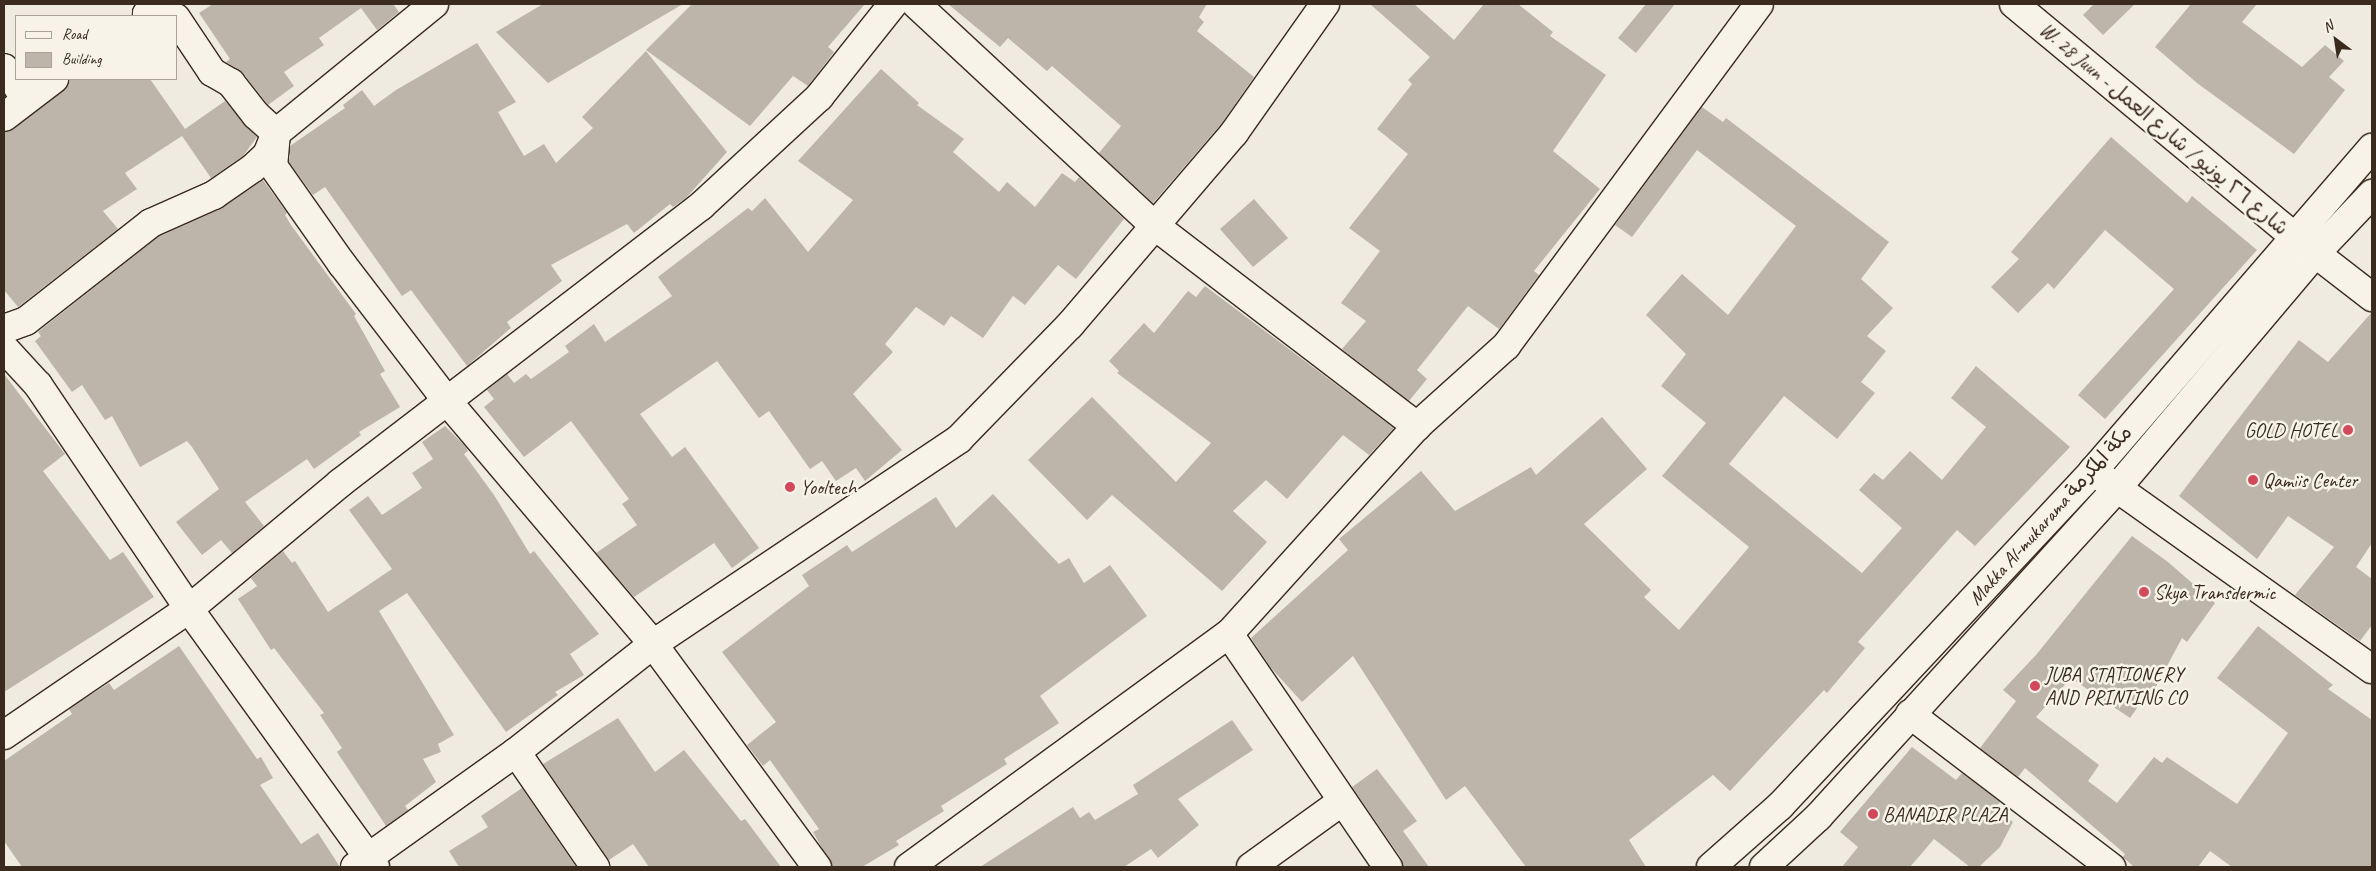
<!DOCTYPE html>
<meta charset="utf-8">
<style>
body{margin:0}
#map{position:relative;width:2376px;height:871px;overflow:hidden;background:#efebe0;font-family:Caveat,"Playpen Sans Arabic",sans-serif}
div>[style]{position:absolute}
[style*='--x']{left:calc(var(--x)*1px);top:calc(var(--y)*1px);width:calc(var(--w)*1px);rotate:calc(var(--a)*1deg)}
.building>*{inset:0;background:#bdb5aa}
.roads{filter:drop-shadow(1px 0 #3b2a1e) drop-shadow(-1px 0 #3b2a1e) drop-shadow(0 1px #3b2a1e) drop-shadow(0 -1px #3b2a1e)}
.minor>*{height:28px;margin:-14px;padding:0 14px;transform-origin:14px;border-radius:14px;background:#f7f3e8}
.highway>*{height:28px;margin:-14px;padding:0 14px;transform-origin:14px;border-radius:14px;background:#f7f3e8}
.dots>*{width:14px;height:14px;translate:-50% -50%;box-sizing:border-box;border:2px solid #f7f3e8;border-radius:50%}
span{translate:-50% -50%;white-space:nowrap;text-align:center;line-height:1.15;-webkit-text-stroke:5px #f7f3e8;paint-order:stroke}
.street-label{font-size:20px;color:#3b2a1e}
.poi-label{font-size:20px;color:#3b2a1e}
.right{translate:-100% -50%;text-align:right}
.left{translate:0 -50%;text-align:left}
.frame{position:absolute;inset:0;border:5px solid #3b2a1e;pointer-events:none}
.legend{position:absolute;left:15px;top:15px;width:162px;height:65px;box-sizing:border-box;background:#f7f3e8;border:1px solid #aca397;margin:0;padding:6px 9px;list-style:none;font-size:15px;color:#3b2a1e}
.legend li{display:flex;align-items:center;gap:10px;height:25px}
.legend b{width:25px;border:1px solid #aca397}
.north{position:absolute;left:2311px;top:15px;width:50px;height:50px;-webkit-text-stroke:4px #f7f3e8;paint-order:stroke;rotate:329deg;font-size:14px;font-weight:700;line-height:20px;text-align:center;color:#3b2a1e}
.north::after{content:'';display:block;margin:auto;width:18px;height:22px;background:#3b2a1e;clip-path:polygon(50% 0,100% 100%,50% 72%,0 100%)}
</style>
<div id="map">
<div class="building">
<div style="clip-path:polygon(213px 4px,393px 4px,399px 12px,377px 30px,361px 8px,319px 38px,324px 45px,284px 72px,294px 86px,268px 105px,243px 73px,226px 62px,230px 59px,199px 13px)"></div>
<div style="clip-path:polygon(543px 4px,683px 4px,548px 83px,496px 32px)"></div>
<div style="clip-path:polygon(692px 4px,865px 4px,828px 47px,834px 52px,808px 86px,793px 76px,750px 126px,646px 50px)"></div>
<div style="clip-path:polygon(948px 4px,1207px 4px,1199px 17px,1204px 22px,1197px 31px,1254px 77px,1222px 123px,1153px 203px,1099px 153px,1121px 126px,1052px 66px,1047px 71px,1008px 38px,1000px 47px)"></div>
<div style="clip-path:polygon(1370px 4px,1414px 4px,1454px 40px,1484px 4px,1518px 4px,1553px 32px,1550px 36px,1606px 75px,1553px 151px,1600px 189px,1534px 271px,1539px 275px,1499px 329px,1468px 306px,1417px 370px,1427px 379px,1409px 401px,1342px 349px,1366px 321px,1341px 303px,1380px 251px,1349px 228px,1408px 154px,1377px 129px,1412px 84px,1408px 80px,1430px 57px)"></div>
<div style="clip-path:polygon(1646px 4px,1675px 4px,1636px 53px,1618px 38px)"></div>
<div style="clip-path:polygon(2094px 4px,2135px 4px,2103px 35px,2083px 15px)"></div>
<div style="clip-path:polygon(2191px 4px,2257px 4px,2242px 22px,2302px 67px,2325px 45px,2344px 61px,2329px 77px,2345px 90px,2294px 154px,2197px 83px,2155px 47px)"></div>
<div style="clip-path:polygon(477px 43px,516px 102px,498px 112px,524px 156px,544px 144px,556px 163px,593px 128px,582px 117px,646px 51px,727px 152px,686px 198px,673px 207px,670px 204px,634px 233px,627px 224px,551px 265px,562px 281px,507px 322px,511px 328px,467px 366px,411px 290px,402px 296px,325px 187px,313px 195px,289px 162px,290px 146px,345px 108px,343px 105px,362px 90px,374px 106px,396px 90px)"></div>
<div style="clip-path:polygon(881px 69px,919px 103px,917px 105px,964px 139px,953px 152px,999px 192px,1007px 182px,1035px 207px,1062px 173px,1075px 182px,1079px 177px,1124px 219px,1076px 279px,1058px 265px,1025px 305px,1013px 296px,983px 338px,951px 316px,944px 326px,916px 307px,885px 344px,893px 352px,853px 394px,902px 450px,865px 481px,856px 468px,836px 481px,822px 461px,810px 469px,769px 411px,759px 418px,717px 361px,640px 414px,672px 457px,685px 447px,759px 548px,732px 568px,714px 543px,634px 597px,596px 553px,637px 525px,622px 504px,629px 499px,571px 421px,524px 457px,484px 407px,494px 399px,487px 390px,507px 374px,514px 383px,526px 374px,531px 379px,569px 352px,565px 346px,594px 324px,605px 342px,672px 296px,658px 277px,748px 208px,752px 211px,765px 198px,808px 252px,853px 200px,798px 161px)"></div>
<div style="clip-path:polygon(69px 79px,150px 79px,185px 129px,225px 101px,257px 137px,243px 156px,211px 178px,182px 136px,125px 173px,137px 189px,103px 211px,118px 229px,18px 307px,4px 290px,4px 132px,13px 129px,63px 91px)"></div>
<div style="clip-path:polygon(1702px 107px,1723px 122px,1726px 118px,1889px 242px,1861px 279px,1893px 308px,1867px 336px,1886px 351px,1861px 382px,1875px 393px,1837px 439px,1784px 396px,1729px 464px,1862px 573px,1902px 528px,1859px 490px,1874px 473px,1883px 480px,1910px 451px,1942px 480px,1986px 427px,1951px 398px,1976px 366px,2070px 447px,1975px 546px,1957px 530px,1858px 642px,1865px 648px,1827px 693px,1824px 690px,1730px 791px,1713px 775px,1629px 840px,1646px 867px,1526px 867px,1465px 786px,1446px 800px,1353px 656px,1302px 702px,1271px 668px,1251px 638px,1348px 550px,1339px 539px,1421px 471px,1455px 511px,1531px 467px,1536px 475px,1602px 417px,1647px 469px,1584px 524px,1651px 590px,1644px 597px,1679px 630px,1749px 547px,1662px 476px,1706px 423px,1661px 386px,1686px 354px,1646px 315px,1682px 274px,1728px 315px,1796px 226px,1697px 150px,1632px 237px,1615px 225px)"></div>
<div style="clip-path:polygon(2111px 137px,2187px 203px,2192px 196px,2257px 250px,2105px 419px,2078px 395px,2174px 289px,2105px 230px,2054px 289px,2048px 283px,2018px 313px,1991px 287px,2019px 259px,2011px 252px)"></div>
<div style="clip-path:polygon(263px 180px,287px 213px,285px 215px,291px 225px,356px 314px,354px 316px,385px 371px,380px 374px,400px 407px,359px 432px,361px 435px,314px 469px,307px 459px,245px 502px,264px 526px,232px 553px,221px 540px,202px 555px,176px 522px,219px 489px,192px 447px,187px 441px,140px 467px,112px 416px,105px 420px,82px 385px,72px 392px,35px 341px,41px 336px,38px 332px,159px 236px,220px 209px)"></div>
<div style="clip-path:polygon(1254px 199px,1288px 238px,1253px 267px,1220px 229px)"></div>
<div style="clip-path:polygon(1205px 286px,1394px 428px,1369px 455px,1343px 435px,1287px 499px,1266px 480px,1233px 511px,1267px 542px,1222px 591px,1112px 495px,1087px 520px,1028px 460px,1092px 397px,1176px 482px,1211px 443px,1117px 373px,1119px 371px,1109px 361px,1144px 323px,1154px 333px,1188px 291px,1196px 297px)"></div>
<div style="clip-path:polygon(2372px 312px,2372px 543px,2356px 567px,2372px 579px,2372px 625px,2360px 641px,2295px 595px,2334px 547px,2288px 516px,2257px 559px,2179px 496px,2299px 340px,2328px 362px)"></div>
<div style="clip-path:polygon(4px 374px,65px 454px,43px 471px,110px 560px,123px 552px,154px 597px,4px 692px)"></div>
<div style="clip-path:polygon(445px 426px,465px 446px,468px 451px,464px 454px,494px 495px,530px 554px,534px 551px,599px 634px,570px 654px,584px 675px,555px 692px,558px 695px,506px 732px,407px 593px,379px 611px,454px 735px,438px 744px,441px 752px,423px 759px,436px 782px,405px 806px,408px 810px,386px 826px,337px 752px,342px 748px,320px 715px,324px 713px,274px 648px,271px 650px,238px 599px,257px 586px,251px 578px,283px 551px,292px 563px,295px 561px,328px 612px,392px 569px,349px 510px,368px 496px,382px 515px,422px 488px,412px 473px,433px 459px,422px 442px)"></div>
<div style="clip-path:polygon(993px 494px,1059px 564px,1069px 558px,1084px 583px,1110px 565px,1147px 616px,1040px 696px,1059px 723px,1004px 759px,1007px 764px,941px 806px,944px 811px,896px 841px,899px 845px,862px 867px,832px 867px,813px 832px,819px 829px,770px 760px,763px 766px,747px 745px,776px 722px,722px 652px,809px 586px,802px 575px,847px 545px,852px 552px,936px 497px,956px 528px)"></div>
<div style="clip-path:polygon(2132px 536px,2168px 562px,2215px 603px,2187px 642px,2182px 638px,2152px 694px,2149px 691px,2130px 718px,2071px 678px,2036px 717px,2099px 765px,2088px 781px,2117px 803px,2154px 757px,2162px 763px,2167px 757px,2237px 804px,2288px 733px,2217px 678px,2258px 626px,2333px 685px,2328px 689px,2372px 720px,2372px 867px,2232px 867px,2210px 851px,2198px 867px,2134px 867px,2123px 857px,2125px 854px,2025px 768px,2018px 777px,1980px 748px,2016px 701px,2003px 690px,2036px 655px)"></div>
<div style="clip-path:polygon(179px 646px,257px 759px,261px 757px,273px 778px,260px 785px,301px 844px,318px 833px,340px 867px,22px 867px,4px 841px,4px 761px,72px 714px,69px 709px,109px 683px,114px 690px)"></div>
<div style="clip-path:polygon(618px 718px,655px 772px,684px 750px,741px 821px,745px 819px,781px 867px,649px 867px,633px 844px,609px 860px,543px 764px)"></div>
<div style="clip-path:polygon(1232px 720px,1253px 750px,1178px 799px,1199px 825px,1158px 858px,1151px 849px,1124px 867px,980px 867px,1073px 807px,1080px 818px,1089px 812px,1095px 820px,1138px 794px,1133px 785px)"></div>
<div style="clip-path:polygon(1912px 747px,1956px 780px,1962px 773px,2000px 802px,1995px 809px,2013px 822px,2000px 847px,1979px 867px,1970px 867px,1934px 839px,1910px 867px,1842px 867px,1858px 847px,1840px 832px)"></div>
<div style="clip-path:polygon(1377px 769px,1417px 821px,1403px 831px,1429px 867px,1403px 867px,1401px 858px,1352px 787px)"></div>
<div style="clip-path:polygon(522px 788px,576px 867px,459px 867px,449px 851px,488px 827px,481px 816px)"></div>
</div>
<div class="roads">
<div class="minor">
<div style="--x:916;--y:4;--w:326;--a:42.9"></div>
<div style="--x:1155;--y:226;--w:330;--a:37.4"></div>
<div style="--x:2014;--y:4;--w:363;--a:39.7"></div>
<div style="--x:2293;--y:236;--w:100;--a:37.7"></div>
<div style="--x:149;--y:16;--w:3;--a:-135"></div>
<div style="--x:147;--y:14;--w:14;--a:-45"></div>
<div style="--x:176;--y:18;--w:65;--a:56.3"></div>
<div style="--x:212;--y:72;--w:22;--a:30"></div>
<div style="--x:231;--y:83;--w:41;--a:52"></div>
<div style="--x:256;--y:115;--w:27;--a:42"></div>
<div style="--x:276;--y:133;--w:33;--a:95"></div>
<div style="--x:273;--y:166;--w:120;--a:54.9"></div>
<div style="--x:342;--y:264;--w:174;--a:52.5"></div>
<div style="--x:448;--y:402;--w:317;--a:49.7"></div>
<div style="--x:653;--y:644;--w:277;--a:53.7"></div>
<div style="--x:4;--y:68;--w:26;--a:54"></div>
<div style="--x:19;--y:89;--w:22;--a:-3"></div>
<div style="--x:4;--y:117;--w:63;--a:-37.2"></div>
<div style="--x:4;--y:329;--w:23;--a:-20"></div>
<div style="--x:26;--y:321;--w:159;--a:-38.1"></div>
<div style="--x:151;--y:223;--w:69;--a:-24"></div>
<div style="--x:214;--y:195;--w:47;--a:-34.7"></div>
<div style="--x:253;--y:168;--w:19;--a:-43"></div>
<div style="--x:267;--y:155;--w:24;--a:-68"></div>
<div style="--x:276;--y:133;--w:204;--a:-39.2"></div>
<div style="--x:4;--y:348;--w:50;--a:47.4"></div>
<div style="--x:38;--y:385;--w:270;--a:56"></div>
<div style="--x:189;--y:609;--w:318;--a:54.2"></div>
<div style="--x:2093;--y:471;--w:342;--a:35.4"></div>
<div style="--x:1229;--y:634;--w:282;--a:55.7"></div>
<div style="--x:1910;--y:714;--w:253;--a:37.3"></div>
<div style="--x:4;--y:735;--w:224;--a:-34.3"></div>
<div style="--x:189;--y:609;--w:197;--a:-39.8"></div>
<div style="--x:340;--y:483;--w:455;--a:-37.5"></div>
<div style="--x:701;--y:206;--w:161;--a:-42.7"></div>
<div style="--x:819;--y:97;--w:119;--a:-51.5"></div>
<div style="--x:516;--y:752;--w:140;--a:55.5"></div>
<div style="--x:355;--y:867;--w:198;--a:-35.5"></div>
<div style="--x:516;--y:752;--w:174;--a:-38.2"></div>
<div style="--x:653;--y:644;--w:368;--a:-33.8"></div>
<div style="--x:959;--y:439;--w:159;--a:-45.8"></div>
<div style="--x:1070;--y:325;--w:253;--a:-49.5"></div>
<div style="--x:1234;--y:133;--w:158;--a:-54.8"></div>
<div style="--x:909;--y:867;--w:396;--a:-36.1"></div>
<div style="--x:1229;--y:634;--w:280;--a:-47.9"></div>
<div style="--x:1417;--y:426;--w:120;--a:-42"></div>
<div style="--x:1506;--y:346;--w:425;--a:-53.5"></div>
<div style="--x:1251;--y:867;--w:111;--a:-35.8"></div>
</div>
<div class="highway">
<div style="--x:1711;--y:867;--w:92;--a:-41.5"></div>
<div style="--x:1780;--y:806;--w:458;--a:-46.9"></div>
<div style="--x:2093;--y:471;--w:427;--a:-49.2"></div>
<div style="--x:1764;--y:867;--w:74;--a:-42.8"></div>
<div style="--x:1818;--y:817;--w:445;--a:-47.7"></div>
<div style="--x:2117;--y:488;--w:307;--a:-49.8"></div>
<div style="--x:2315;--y:254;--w:83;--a:-46.5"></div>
</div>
</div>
<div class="dots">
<div style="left:2348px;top:430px;background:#d1495b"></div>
<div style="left:2253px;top:480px;background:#d1495b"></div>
<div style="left:790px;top:487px;background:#d1495b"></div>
<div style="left:2144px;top:592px;background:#d1495b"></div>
<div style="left:2035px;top:686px;background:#d1495b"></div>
<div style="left:1873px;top:814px;background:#d1495b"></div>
</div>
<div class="street-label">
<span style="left:2164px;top:129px;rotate:40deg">W. 28 Juun - شارع ٢٦ يونيو / شارع العمل</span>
<span style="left:2050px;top:515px;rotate:-48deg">Makka Al-mukarama مكة المكرمة</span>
</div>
<div class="poi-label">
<span class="right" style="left:2338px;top:430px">GOLD HOTEL</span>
<span class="left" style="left:2263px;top:480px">Qamiis Center</span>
<span class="left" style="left:800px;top:487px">Yooltech</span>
<span class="left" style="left:2154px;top:592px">Skya Transdermic</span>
<span class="left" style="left:2045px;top:686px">JUBA STATIONERY<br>AND PRINTING CO</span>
<span class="left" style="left:1883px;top:814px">BANADIR PLAZA</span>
</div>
<div class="frame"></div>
<ul class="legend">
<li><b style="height:6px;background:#f7f3e8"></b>Road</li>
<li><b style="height:14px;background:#bdb5aa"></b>Building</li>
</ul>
<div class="north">N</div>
</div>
